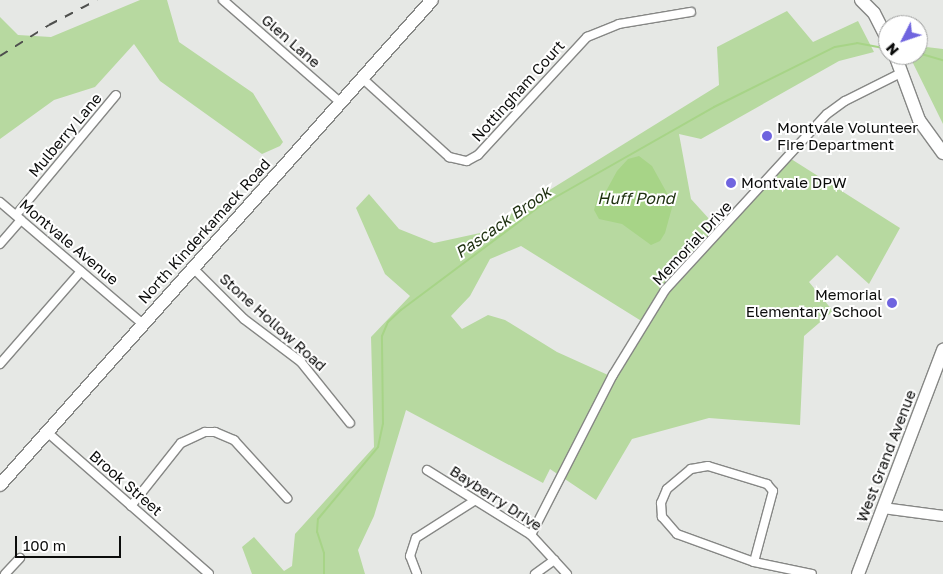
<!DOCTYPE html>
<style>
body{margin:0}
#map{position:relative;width:943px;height:574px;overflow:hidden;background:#e6e8e5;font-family:"Golos Text",sans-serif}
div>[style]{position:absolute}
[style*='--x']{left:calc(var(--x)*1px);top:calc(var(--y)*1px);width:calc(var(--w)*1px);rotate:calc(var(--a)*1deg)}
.green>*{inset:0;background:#b7d9a0}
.water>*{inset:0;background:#a7d487}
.stream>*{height:2px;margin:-1px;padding:0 1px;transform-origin:1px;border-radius:1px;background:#a7d487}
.roads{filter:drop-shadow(1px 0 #868785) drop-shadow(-1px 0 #868785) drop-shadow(0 1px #868785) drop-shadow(0 -1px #868785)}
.minor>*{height:8px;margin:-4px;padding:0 4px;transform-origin:4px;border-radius:4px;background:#fff}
.tertiary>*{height:10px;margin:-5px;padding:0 5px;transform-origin:5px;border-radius:5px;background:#fff}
.primary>*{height:12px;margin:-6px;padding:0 6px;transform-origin:6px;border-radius:6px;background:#fff}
.rail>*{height:2px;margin-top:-1px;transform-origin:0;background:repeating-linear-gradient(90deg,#4e4f4d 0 9px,transparent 0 18px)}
.dots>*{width:14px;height:14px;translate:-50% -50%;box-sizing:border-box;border:2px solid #fff;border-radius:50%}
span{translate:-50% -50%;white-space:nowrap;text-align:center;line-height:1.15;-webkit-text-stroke:4px #fff;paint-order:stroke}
.street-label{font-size:15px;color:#0b0c0b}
.poi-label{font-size:15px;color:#0b0c0b}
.left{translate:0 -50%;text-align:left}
.right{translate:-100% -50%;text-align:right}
.water-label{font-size:16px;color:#1e3010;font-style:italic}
.north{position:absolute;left:878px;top:15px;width:50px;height:50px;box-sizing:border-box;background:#fff;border:1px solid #9d9e9d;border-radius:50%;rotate:229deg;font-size:14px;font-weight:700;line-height:20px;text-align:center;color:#0b0c0b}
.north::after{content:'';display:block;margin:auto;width:18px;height:22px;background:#6f64df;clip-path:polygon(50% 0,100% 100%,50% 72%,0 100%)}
.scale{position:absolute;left:15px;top:536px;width:106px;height:22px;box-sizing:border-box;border:2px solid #0b0c0b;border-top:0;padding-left:6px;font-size:15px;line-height:18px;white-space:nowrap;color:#0b0c0b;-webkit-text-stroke:4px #fff;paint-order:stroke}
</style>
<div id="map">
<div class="green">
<div style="clip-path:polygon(140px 0,167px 0,179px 42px,253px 93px,283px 142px,280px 146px,262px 154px,160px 81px,134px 44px,95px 87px,54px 100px,0 139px,0 17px,18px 35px,51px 37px)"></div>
<div style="clip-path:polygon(evenodd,787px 11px,813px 42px,858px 21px,874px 52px,839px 61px,701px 139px,679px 134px,691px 199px,721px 232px,788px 157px,900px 228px,869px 284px,837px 255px,809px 282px,833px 311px,804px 336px,800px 425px,709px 418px,632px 439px,596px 500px,550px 469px,543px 483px,406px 410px,374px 516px,358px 550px,365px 574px,252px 574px,242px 547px,254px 537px,284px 571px,292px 566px,295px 534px,374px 447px,371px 337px,410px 296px,385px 274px,356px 208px,369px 194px,399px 229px,434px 243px,480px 233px,719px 85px,717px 47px,787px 11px,521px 246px,643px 322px,599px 398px,608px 375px,557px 352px,505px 320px,488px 315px,462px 329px,451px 316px,470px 296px,490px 259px,521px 246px)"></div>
<div style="clip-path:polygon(918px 46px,943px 49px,943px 124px,909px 55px,918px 55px)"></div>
</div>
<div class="water">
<div style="clip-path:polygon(639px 156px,652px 166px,673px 204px,665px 233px,660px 241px,651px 245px,622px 224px,599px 219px,594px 210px,598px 195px,605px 193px,617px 171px,628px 159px)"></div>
</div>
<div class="stream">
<div style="--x:918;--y:53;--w:26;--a:16"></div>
<div style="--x:324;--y:574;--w:21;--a:-90"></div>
<div style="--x:324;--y:553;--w:22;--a:-108"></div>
<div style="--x:317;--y:532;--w:13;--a:-86"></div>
<div style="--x:318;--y:519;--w:94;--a:-50.2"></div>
<div style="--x:378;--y:447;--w:24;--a:-78"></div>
<div style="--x:383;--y:424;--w:88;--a:-90.7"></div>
<div style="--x:382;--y:336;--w:15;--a:-67"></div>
<div style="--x:388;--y:322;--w:18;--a:-43"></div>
<div style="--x:401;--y:310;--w:174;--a:-36.8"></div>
<div style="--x:540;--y:206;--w:200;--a:-29.6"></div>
<div style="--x:714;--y:107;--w:135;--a:-26.4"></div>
<div style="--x:835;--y:47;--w:22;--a:-10"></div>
<div style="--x:857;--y:43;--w:32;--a:11"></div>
</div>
<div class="roads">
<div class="minor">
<div style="--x:223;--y:0;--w:155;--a:41.1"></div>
<div style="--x:362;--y:78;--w:118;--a:42.2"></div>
<div style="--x:449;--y:157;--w:18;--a:13"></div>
<div style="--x:467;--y:161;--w:13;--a:-29"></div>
<div style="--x:478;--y:155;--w:161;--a:-47.3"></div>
<div style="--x:587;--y:37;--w:35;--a:-22"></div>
<div style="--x:619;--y:24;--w:73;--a:-9.5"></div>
<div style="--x:0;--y:202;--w:188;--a:40.5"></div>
<div style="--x:16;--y:215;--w:156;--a:-50.2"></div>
<div style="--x:0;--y:244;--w:32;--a:-49"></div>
<div style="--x:193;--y:268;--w:72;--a:45"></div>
<div style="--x:244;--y:319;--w:71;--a:37"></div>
<div style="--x:301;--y:362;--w:78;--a:51.2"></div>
<div style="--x:0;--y:364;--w:123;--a:-48.9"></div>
<div style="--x:47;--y:432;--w:215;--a:41.2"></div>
<div style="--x:708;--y:466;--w:62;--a:17"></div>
<div style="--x:767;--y:484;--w:9;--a:49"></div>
<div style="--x:773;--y:491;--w:73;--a:105"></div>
<div style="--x:754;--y:562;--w:82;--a:-160"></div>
<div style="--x:677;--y:534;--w:23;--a:-131"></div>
<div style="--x:662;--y:517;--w:14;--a:-94"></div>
<div style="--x:661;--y:503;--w:15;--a:-67"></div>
<div style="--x:667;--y:489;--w:31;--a:-40"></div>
<div style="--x:691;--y:469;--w:17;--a:-10"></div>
<div style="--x:427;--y:470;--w:123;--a:32"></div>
<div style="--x:531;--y:535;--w:53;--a:47.3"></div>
<div style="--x:131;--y:506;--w:80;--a:-51.6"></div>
<div style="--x:181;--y:443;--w:26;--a:-25"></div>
<div style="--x:205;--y:432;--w:10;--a:0"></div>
<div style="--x:215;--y:432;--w:21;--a:23"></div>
<div style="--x:234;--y:440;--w:79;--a:47.6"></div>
<div style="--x:531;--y:535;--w:180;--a:-62.9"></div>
<div style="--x:613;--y:375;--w:100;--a:-58.5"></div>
<div style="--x:665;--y:290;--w:239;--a:-47.4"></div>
<div style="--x:827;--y:114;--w:22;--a:-36"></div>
<div style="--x:845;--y:101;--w:63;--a:-26.6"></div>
<div style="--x:754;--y:562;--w:59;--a:11.7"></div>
<div style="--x:5;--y:574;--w:22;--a:-47"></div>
<div style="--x:417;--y:574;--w:19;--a:-111"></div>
<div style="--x:410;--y:556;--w:19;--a:-72"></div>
<div style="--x:416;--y:538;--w:69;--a:-32.5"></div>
<div style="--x:535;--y:574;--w:24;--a:-36"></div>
</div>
<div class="tertiary">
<div style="--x:883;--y:508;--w:61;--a:7.6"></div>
</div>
<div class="primary">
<div style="--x:861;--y:0;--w:18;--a:45"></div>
<div style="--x:874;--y:13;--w:30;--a:63"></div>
<div style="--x:895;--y:55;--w:69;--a:69.7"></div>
<div style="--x:919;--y:120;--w:41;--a:54"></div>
<div style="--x:0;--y:485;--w:649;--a:-48.31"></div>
<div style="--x:858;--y:574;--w:240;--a:-69.2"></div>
</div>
</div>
<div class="rail">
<div style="--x:0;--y:56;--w:58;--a:-32.3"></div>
<div style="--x:49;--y:25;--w:54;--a:-27.5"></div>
</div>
<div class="dots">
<div style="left:767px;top:136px;background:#6f64df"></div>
<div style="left:731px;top:183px;background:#6f64df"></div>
<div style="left:892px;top:303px;background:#6f64df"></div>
</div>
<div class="street-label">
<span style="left:291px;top:41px;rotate:41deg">Glen Lane</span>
<span style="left:518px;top:91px;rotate:-48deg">Nottingham Court</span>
<span style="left:65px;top:135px;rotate:-50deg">Mulberry Lane</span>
<span style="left:204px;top:231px;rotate:-48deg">North Kinderkamack Road</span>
<span style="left:69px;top:242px;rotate:40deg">Montvale Avenue</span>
<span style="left:692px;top:243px;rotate:-47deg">Memorial Drive</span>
<span style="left:273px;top:322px;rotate:42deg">Stone Hollow Road</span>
<span style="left:886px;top:456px;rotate:-69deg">West Grand Avenue</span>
<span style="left:126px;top:483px;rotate:41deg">Brook Street</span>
<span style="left:496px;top:498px;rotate:33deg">Bayberry Drive</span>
</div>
<div class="poi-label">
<span class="left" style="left:777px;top:136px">Montvale Volunteer<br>Fire Department</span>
<span class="left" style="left:741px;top:183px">Montvale DPW</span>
<span class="right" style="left:882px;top:303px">Memorial<br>Elementary School</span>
</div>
<div class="water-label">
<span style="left:636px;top:198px">Huff Pond</span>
<span style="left:503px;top:222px;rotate:-35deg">Pascack Brook</span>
</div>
<div class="north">N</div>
<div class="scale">100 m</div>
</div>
